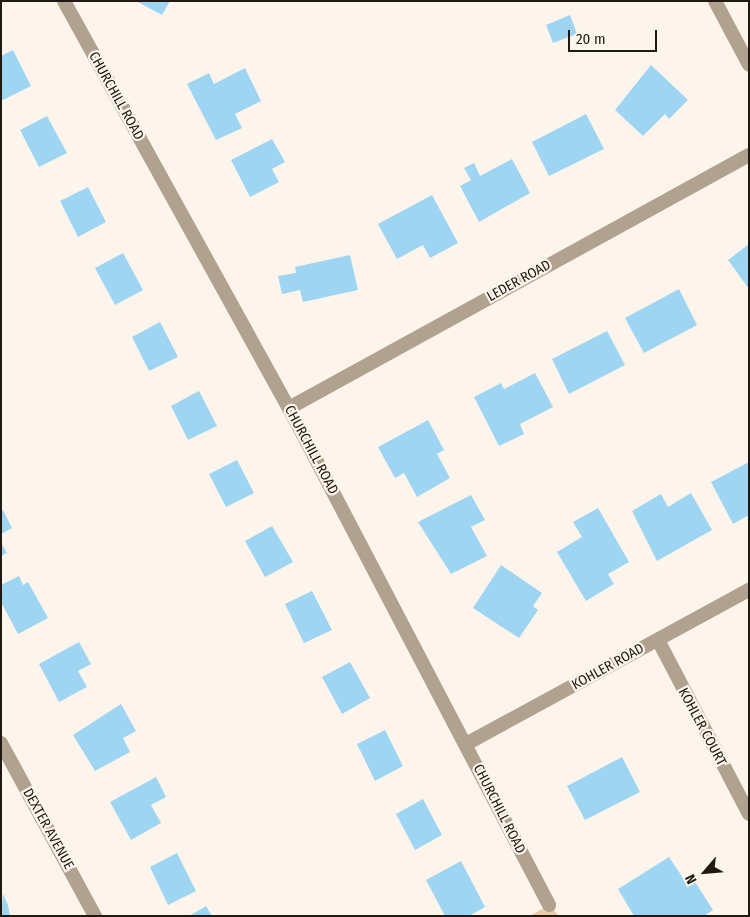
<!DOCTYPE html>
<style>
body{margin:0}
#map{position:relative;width:750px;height:917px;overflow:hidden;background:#fdf5ec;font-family:"Fira Sans Condensed",sans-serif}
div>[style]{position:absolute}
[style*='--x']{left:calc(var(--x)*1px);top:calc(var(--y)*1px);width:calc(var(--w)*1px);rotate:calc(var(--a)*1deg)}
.green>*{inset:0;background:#e9cba4}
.building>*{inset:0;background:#9ed5f3}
.minor>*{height:14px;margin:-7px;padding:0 7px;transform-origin:7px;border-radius:7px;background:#b0a28f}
span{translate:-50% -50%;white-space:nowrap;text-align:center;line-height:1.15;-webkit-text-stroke:4.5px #fdf5ec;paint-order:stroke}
.street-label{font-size:14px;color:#1f1911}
.frame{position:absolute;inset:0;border:2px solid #1f1911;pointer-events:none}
.north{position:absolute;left:680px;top:847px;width:50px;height:50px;-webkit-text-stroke:4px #fdf5ec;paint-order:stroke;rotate:243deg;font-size:14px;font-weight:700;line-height:20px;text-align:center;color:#1f1911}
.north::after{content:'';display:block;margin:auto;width:18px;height:22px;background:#1f1911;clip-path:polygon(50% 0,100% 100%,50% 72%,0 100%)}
.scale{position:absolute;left:568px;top:30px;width:89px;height:22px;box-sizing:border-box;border:2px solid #1f1911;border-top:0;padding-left:6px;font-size:15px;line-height:18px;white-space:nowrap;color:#1f1911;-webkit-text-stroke:4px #fdf5ec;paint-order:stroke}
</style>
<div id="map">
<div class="green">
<div style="clip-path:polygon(549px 905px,559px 916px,530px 916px)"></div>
</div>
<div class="building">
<div style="clip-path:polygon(136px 1px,170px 1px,162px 15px)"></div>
<div style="clip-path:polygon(570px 15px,577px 34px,553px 43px,546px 25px)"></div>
<div style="clip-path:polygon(13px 50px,31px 86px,1px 101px,1px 56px)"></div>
<div style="clip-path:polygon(651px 65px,688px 100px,669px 119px,665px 114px,643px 136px,615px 110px)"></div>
<div style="clip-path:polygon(245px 68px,261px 101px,235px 114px,242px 128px,216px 140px,187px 84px,209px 73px,214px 84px)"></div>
<div style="clip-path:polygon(586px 114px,604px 149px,549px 176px,532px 142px)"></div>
<div style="clip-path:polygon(47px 116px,67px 153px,39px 167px,20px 130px)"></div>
<div style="clip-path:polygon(272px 139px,285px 162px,272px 169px,279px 182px,250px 197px,231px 160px)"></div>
<div style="clip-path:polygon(512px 159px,530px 193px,479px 222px,460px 186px,471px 180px,464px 168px,474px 163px,480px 176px)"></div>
<div style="clip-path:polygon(88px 187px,106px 222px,78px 237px,60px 201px)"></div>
<div style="clip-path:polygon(432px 195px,458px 243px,430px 258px,423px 245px,397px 259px,378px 224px)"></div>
<div style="clip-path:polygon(749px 244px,749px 289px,728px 260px)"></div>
<div style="clip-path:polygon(123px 253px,143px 290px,115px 305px,95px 268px)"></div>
<div style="clip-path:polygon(350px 255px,358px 290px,303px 302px,300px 290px,282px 294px,278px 276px,296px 273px,295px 267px)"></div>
<div style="clip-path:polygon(679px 289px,697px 325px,644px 353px,625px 318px)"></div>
<div style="clip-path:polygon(160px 322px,178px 357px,149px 371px,132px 337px)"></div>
<div style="clip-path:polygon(607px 331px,625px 365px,569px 394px,552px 359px)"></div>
<div style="clip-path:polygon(535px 373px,553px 407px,520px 424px,524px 434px,499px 446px,474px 397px,501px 383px,504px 389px)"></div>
<div style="clip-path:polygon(199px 391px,217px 426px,188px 440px,171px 406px)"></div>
<div style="clip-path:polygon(428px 420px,444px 450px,437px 454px,450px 478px,417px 497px,404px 473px,395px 478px,378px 447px)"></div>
<div style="clip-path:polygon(237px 460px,254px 493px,226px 507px,209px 474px)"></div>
<div style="clip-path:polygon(749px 462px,749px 515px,733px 524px,711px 482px)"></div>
<div style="clip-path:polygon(691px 493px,712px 530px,657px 561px,632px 511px,661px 494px,668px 507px)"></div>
<div style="clip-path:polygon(471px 495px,485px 520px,471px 527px,487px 556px,451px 574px,418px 522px)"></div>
<div style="clip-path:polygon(598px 508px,629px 562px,608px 574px,614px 584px,586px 601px,557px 552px,582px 537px,573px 522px)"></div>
<div style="clip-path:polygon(3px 510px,12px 528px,1px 534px,1px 511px)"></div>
<div style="clip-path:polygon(272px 526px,293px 562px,265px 577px,245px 541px)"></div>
<div style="clip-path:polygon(1px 543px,7px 553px,1px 556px)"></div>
<div style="clip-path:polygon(501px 565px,542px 593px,533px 606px,538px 610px,519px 638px,473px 608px)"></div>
<div style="clip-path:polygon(19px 576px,23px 585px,28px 582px,48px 618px,18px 634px,1px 602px,1px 585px)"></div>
<div style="clip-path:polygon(312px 591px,332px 630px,304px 643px,285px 604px)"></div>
<div style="clip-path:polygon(79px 642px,91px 664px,78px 671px,87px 687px,59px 702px,39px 664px)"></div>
<div style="clip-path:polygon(350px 662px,370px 698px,342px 714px,322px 677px)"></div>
<div style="clip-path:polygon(121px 704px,136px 731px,123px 738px,130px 752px,95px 771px,73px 735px)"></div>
<div style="clip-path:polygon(385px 730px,403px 766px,375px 781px,357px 744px)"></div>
<div style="clip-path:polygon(622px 757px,640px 792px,585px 820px,567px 786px)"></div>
<div style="clip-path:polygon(156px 777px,166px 797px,151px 805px,161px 823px,131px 840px,110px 802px)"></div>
<div style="clip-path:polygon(423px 799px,442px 835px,415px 850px,396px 814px)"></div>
<div style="clip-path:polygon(177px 853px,196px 891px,168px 905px,150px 867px)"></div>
<div style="clip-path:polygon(669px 857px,685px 881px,692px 877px,713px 910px,704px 916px,634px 916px,618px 889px)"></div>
<div style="clip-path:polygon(461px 861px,485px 907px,469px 916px,445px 916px,426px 880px)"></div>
<div style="clip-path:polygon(3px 894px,8px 905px,10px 916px,1px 916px)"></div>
<div style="clip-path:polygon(206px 906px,212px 916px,189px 916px)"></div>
</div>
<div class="minor">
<div style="--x:64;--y:1;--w:465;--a:61.1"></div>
<div style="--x:289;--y:408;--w:561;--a:62.38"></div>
<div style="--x:715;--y:1;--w:72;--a:62"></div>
<div style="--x:289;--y:408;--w:525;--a:-28.81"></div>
<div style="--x:658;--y:640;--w:196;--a:62.4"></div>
<div style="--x:1;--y:743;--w:197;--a:61.5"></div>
<div style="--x:466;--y:744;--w:322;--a:-28.6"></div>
</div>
<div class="street-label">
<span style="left:116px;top:96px;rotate:61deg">CHURCHILL ROAD</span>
<span style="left:519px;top:281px;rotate:-29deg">LEDER ROAD</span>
<span style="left:311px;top:450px;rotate:62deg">CHURCHILL ROAD</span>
<span style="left:608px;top:667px;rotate:-29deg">KOHLER ROAD</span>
<span style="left:702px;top:727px;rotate:62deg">KOHLER COURT</span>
<span style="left:499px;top:809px;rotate:63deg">CHURCHILL ROAD</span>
<span style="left:48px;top:829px;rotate:61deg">DEXTER AVENUE</span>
</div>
<div class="frame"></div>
<div class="north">N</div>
<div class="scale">20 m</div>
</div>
